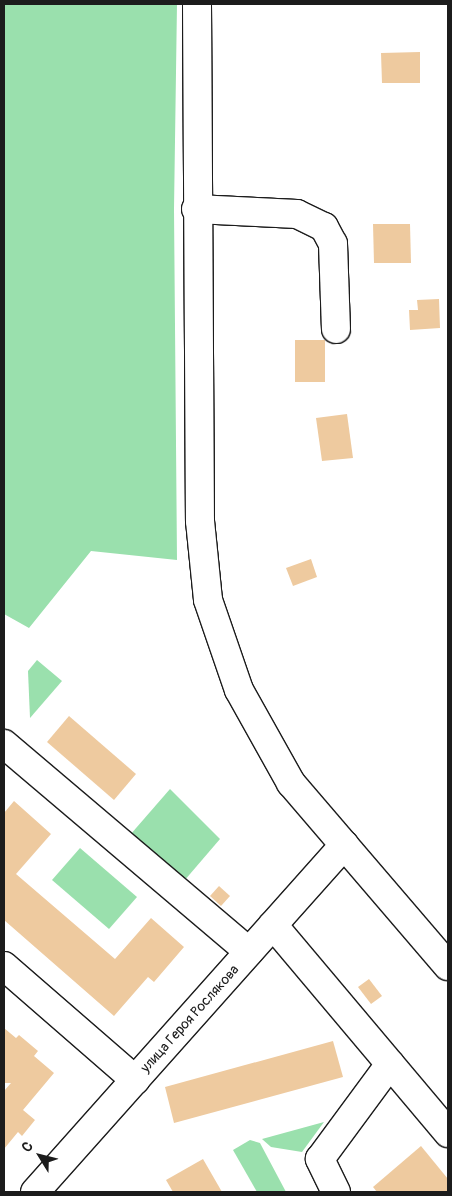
<!DOCTYPE html>
<meta charset="utf-8">
<style>
body{margin:0}
#map{position:relative;width:452px;height:1196px;overflow:hidden;background:#fff;font-family:Pangolin,sans-serif}
div>[style]{position:absolute}
[style*='--x']{left:calc(var(--x)*1px);top:calc(var(--y)*1px);width:calc(var(--w)*1px);rotate:calc(var(--a)*1deg)}
.green>*{inset:0;background:#9ae0ad}
.building>*{inset:0;background:#eeca9f}
.roads{filter:drop-shadow(1px 0 #1c1c1c) drop-shadow(-1px 0 #1c1c1c) drop-shadow(0 1px #1c1c1c) drop-shadow(0 -1px #1c1c1c)}
.minor>*{height:28px;margin:-14px;padding:0 14px;transform-origin:14px;border-radius:14px;background:#fff}
span{translate:-50% -50%;white-space:nowrap;text-align:center;line-height:1.15;-webkit-text-stroke:4px #fff;paint-order:stroke}
.street-label{font-size:14px;color:#1c1c1c}
.frame{position:absolute;inset:0;border:5px solid #1c1c1c;pointer-events:none}
.north{position:absolute;left:15px;top:1131px;width:50px;height:50px;-webkit-text-stroke:4px #fff;paint-order:stroke;rotate:306deg;font-size:14px;font-weight:700;line-height:20px;text-align:center;color:#1c1c1c}
.north::after{content:'';display:block;margin:auto;width:18px;height:22px;background:#1c1c1c;clip-path:polygon(50% 0,100% 100%,50% 72%,0 100%)}
</style>
<div id="map">
<div class="green">
<div style="clip-path:polygon(4px 4px,177px 4px,174px 209px,177px 560px,91px 551px,29px 628px,4px 614px)"></div>
<div style="clip-path:polygon(37px 660px,62px 681px,30px 718px,28px 671px)"></div>
<div style="clip-path:polygon(170px 789px,220px 839px,184px 881px,130px 835px)"></div>
<div style="clip-path:polygon(80px 848px,137px 897px,109px 929px,52px 880px)"></div>
<div style="clip-path:polygon(324px 1122px,302px 1152px,271px 1147px,262px 1139px)"></div>
<div style="clip-path:polygon(250px 1140px,260px 1143px,286px 1192px,257px 1192px,233px 1150px)"></div>
</div>
<div class="building">
<div style="clip-path:polygon(420px 52px,420px 83px,382px 83px,381px 53px)"></div>
<div style="clip-path:polygon(373px 224px,410px 224px,411px 263px,374px 263px)"></div>
<div style="clip-path:polygon(439px 299px,440px 328px,410px 330px,409px 310px,418px 310px,417px 300px)"></div>
<div style="clip-path:polygon(295px 340px,325px 340px,325px 382px,295px 382px)"></div>
<div style="clip-path:polygon(347px 414px,353px 458px,322px 461px,316px 418px)"></div>
<div style="clip-path:polygon(311px 559px,317px 577px,293px 586px,286px 568px)"></div>
<div style="clip-path:polygon(69px 716px,136px 774px,114px 800px,47px 742px)"></div>
<div style="clip-path:polygon(14px 801px,51px 834px,16px 874px,115px 959px,151px 918px,184px 947px,154px 982px,148px 977px,114px 1016px,4px 920px,4px 813px)"></div>
<div style="clip-path:polygon(219px 886px,230px 896px,221px 906px,210px 896px)"></div>
<div style="clip-path:polygon(369px 979px,382px 996px,371px 1004px,358px 987px)"></div>
<div style="clip-path:polygon(4px 1028px,16px 1038px,19px 1035px,38px 1051px,34px 1056px,54px 1073px,23px 1110px,35px 1120px,22px 1136px,18px 1132px,4px 1149px,4px 1091px,11px 1083px,4px 1083px)"></div>
<div style="clip-path:polygon(333px 1041px,343px 1077px,174px 1123px,165px 1087px)"></div>
<div style="clip-path:polygon(421px 1146px,448px 1179px,448px 1192px,377px 1192px,373px 1187px)"></div>
<div style="clip-path:polygon(203px 1159px,222px 1192px,173px 1192px,166px 1180px)"></div>
</div>
<div class="roads">
<div class="minor">
<div style="--x:197;--y:4;--w:517;--a:89.67"></div>
<div style="--x:200;--y:521;--w:79;--a:84.2"></div>
<div style="--x:208;--y:600;--w:95;--a:71"></div>
<div style="--x:239;--y:690;--w:107;--a:60.8"></div>
<div style="--x:291;--y:783;--w:241;--a:49.4"></div>
<div style="--x:196;--y:209;--w:101;--a:2.8"></div>
<div style="--x:297;--y:214;--w:30;--a:26"></div>
<div style="--x:324;--y:227;--w:19;--a:62"></div>
<div style="--x:333;--y:244;--w:85;--a:88"></div>
<div style="--x:4;--y:744;--w:321;--a:40.3"></div>
<div style="--x:273;--y:925;--w:272;--a:49.9"></div>
<div style="--x:4;--y:966;--w:174;--a:41"></div>
<div style="--x:35;--y:1192;--w:465;--a:-48.3"></div>
<div style="--x:336;--y:1192;--w:37;--a:-116"></div>
<div style="--x:320;--y:1159;--w:118;--a:-53.6"></div>
</div>
</div>
<div class="street-label">
<span style="left:190px;top:1019px;rotate:-48deg">улица Героя Рослякова</span>
</div>
<div class="frame"></div>
<div class="north">С</div>
</div>
